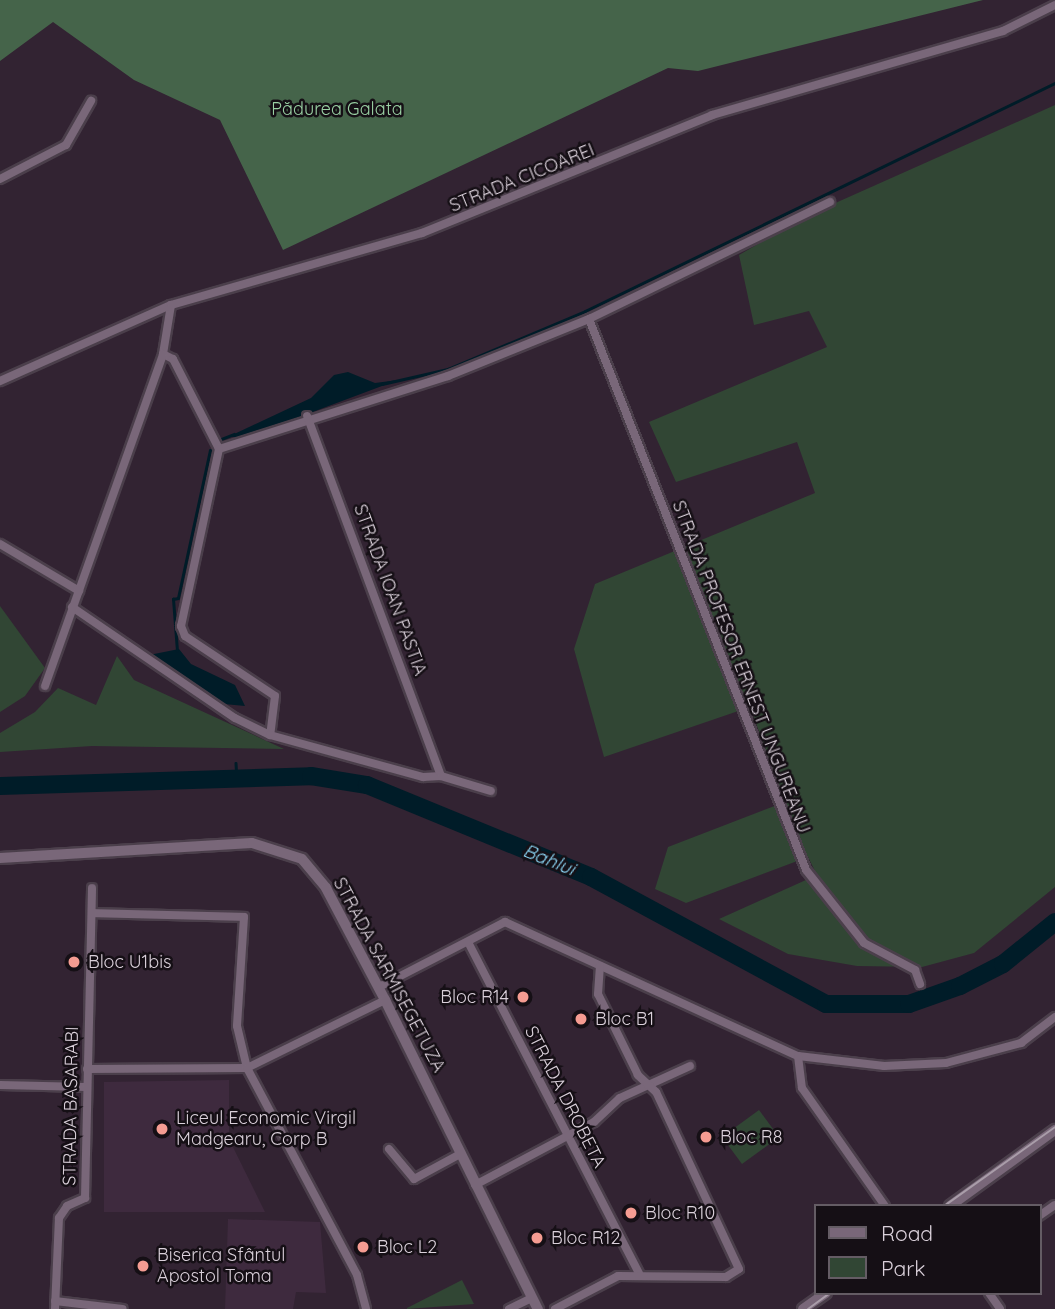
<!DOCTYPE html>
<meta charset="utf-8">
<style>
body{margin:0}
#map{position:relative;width:1055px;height:1309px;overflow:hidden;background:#322332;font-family:Quicksand,sans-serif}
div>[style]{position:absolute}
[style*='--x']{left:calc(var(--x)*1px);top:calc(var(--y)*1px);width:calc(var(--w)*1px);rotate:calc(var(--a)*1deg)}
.built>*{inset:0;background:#3e2a3e}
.green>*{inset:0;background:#314634}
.forest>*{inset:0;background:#45644a}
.water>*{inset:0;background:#001c28}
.stream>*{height:2.5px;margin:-1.25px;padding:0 1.25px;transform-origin:1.25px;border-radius:1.25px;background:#001c28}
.river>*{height:18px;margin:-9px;padding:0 9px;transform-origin:9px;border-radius:9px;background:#001c28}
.roads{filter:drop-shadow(2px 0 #4b3f4b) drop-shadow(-2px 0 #4b3f4b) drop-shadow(0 2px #4b3f4b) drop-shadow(0 -2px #4b3f4b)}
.street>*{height:8px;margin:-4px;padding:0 4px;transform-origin:4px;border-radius:4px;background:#796779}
.secondary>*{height:10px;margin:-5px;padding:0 5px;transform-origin:5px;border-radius:5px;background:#796779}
.tram>*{height:2px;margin:-1px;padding:0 1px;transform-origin:1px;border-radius:1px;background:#a99da9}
.dots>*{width:19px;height:19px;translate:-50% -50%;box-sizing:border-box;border:4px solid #150f15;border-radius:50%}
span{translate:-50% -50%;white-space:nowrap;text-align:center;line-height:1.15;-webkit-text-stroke:5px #150f15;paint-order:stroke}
.park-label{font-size:18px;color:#9ad1a4}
.street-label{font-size:18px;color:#dad0da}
.poi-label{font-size:18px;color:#dad0da}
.left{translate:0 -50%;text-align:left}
.right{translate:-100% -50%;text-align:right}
.water-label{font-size:19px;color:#8bd5f4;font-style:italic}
.legend{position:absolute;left:814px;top:1204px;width:228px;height:91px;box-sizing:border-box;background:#150f15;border:2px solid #645c64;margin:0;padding:9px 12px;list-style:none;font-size:21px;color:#dad0da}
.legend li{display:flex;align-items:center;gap:14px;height:35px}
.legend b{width:35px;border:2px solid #645c64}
</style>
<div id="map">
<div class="built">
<div style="clip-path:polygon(229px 1080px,229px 1139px,265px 1212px,104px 1212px,104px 1082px)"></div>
<div style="clip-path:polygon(228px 1219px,320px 1222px,326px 1293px,296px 1292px,293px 1309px,225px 1309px)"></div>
</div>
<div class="green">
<div style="clip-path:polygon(1055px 105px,1055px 887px,974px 953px,922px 967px,857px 966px,788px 954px,719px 919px,817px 875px,808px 857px,686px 903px,655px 889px,668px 847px,785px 802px,750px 707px,604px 757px,574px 649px,595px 584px,815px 493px,797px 442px,676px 482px,649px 422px,827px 347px,809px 311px,754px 325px,739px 255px,804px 217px)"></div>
<div style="clip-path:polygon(0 606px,45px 668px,25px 696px,0 712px)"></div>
<div style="clip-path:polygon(117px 656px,134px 680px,284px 749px,92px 746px,0 752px,0 733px,35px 712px,58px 688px,96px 705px)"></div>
<div style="clip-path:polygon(759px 1110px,779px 1137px,742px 1164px,722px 1137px)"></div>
<div style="clip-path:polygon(462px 1280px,474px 1304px,407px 1309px,407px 1308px)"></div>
</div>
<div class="forest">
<div style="clip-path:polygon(0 0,983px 0,698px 71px,668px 68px,283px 250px,220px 120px,134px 80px,53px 22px,0 61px)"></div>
</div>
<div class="water">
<div style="clip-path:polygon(348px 372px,375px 383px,398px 380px,241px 439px,230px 436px,311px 398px,334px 375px)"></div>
<div style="clip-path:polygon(179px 649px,191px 664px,235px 685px,245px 706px,224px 704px,149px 655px)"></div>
</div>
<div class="stream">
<div style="--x:382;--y:384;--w:68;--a:-12.8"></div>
<div style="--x:448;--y:369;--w:149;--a:-22.9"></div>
<div style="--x:585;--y:311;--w:522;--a:-25.88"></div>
<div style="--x:219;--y:440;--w:16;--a:-22"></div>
<div style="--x:177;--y:651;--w:52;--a:-94.4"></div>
<div style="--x:173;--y:599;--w:5;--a:-11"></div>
<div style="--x:178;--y:598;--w:151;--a:-77.8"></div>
<div style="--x:236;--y:763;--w:17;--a:87"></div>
</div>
<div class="river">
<div style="--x:0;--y:786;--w:311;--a:-1.8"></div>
<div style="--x:311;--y:776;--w:57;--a:9.1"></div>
<div style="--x:367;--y:785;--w:242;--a:22.3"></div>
<div style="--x:591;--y:877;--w:267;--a:28.4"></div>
<div style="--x:826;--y:1004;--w:83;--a:0"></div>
<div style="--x:909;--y:1004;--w:54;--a:-19.4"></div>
<div style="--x:960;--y:986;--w:48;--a:-27.1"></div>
<div style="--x:1003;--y:964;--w:67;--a:-38.9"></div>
</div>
<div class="roads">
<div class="street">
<div style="--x:0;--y:179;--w:74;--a:-27.3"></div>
<div style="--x:66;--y:145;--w:51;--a:-60.4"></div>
<div style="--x:171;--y:305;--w:50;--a:99.3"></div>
<div style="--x:163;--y:354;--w:11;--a:27"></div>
<div style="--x:173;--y:359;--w:101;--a:62.9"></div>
<div style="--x:589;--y:319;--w:592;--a:68.5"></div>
<div style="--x:806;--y:870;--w:93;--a:51.5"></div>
<div style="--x:864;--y:943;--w:58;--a:27.9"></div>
<div style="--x:915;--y:970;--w:15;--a:70"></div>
<div style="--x:0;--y:381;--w:187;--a:-24"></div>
<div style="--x:171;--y:305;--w:261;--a:-16"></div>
<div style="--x:422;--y:233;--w:313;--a:-22.1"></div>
<div style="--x:712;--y:115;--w:303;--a:-16.1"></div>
<div style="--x:1003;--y:31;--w:58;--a:-26.6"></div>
<div style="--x:219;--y:449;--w:240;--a:-17.7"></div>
<div style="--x:448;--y:376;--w:152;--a:-22"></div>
<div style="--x:589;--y:319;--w:268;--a:-25.9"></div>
<div style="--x:219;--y:449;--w:181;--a:102.1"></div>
<div style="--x:181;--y:626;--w:11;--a:68"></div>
<div style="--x:185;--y:636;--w:108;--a:33.7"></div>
<div style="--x:275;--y:696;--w:39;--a:97"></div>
<div style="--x:0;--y:544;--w:92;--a:30.7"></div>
<div style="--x:72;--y:607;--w:197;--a:34.3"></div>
<div style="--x:235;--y:718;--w:39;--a:26"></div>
<div style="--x:270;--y:735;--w:159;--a:15.4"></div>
<div style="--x:423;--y:777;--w:18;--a:-3"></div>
<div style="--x:441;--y:776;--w:384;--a:-110.4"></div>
<div style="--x:45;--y:686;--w:352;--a:-70.4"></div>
<div style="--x:441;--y:776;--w:52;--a:16.7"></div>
<div style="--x:92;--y:913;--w:152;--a:1.5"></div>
<div style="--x:244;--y:917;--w:109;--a:93.7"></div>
<div style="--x:237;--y:1026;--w:43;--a:76.6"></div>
<div style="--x:247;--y:1068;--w:234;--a:62"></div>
<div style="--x:357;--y:1275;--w:35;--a:75"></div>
<div style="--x:468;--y:942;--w:373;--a:62.7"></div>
<div style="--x:379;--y:987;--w:142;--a:-27.3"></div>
<div style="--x:505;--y:922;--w:322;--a:24.6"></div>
<div style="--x:798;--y:1056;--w:87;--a:6.6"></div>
<div style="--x:884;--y:1066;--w:62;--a:-2.8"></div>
<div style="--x:946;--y:1063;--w:78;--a:-14.9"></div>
<div style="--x:1021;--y:1043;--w:43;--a:-37.4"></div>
<div style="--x:798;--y:1056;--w:32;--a:83"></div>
<div style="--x:802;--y:1088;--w:144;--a:54.9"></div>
<div style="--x:87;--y:1069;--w:160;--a:-0.4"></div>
<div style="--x:247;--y:1068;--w:154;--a:-26.2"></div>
<div style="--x:0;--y:1085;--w:87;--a:1.3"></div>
<div style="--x:389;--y:1149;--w:39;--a:50"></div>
<div style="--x:414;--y:1179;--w:52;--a:-28.5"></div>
<div style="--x:475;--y:1185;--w:135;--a:-27.9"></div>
<div style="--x:594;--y:1122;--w:35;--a:-43"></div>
<div style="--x:620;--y:1098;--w:77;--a:-24.6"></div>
<div style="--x:1039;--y:1216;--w:19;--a:-35"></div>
<div style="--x:989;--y:1293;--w:19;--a:55"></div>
<div style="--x:55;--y:1301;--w:68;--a:6.7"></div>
<div style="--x:55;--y:1309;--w:91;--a:-87.5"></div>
<div style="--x:59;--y:1218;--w:14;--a:-56"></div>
<div style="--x:67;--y:1206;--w:20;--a:-24"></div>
<div style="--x:85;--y:1198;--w:310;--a:-88.7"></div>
<div style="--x:509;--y:1309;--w:25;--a:-26"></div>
<div style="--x:555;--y:1309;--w:71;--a:-27.6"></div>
<div style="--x:618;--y:1276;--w:108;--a:0.5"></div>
<div style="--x:726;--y:1277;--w:15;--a:-32"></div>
<div style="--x:739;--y:1269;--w:195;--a:-115.1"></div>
<div style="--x:656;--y:1092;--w:25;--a:-137"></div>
<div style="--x:638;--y:1075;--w:90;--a:-116.3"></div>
<div style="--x:598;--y:994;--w:28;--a:-86"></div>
</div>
<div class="secondary">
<div style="--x:0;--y:858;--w:252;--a:-3.4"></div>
<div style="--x:252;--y:843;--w:52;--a:17.7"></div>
<div style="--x:302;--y:859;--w:38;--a:50"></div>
<div style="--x:326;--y:888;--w:127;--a:62.2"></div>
<div style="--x:385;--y:1000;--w:345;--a:63.7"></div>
<div style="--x:950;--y:1206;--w:130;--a:-35.9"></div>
<div style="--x:803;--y:1309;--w:28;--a:-35"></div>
</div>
</div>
<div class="tram">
<div style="--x:944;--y:1206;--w:136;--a:-35.4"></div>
<div style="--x:808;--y:1309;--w:27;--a:-36"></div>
</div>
<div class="dots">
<div style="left:74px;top:962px;background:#f59c92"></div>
<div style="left:523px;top:997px;background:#f59c92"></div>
<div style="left:581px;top:1019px;background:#f59c92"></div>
<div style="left:162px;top:1129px;background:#f59c92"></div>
<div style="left:706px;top:1137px;background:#f59c92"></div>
<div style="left:631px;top:1213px;background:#f59c92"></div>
<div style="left:537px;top:1238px;background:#f59c92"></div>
<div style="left:363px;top:1247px;background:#f59c92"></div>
<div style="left:143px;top:1266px;background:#f59c92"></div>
</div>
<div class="park-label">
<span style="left:337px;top:109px">Pădurea Galata</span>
</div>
<div class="street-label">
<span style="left:522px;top:178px;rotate:-22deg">STRADA CICOAREI</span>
<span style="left:390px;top:590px;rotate:70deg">STRADA IOAN PASTIA</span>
<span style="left:741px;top:667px;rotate:69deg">STRADA PROFESOR ERNEST UNGUREANU</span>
<span style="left:389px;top:975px;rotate:62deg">STRADA SARMISEGETUZA</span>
<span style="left:565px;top:1097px;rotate:63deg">STRADA DROBETA</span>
<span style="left:71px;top:1106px;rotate:-89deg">STRADA BASARABI</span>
</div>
<div class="poi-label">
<span class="left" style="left:88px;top:962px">Bloc U1bis</span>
<span class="right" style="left:509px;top:997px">Bloc R14</span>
<span class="left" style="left:595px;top:1019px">Bloc B1</span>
<span class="left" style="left:176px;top:1129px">Liceul Economic Virgil<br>Madgearu, Corp B</span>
<span class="left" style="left:720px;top:1137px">Bloc R8</span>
<span class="left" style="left:645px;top:1213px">Bloc R10</span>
<span class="left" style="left:551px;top:1238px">Bloc R12</span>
<span class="left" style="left:377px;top:1247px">Bloc L2</span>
<span class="left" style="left:157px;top:1266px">Biserica Sfântul<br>Apostol Toma</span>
</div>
<div class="water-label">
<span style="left:549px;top:860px;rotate:22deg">Bahlui</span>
</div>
<ul class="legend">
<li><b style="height:9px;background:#796779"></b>Road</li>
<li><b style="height:19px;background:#314634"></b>Park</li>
</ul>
</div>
